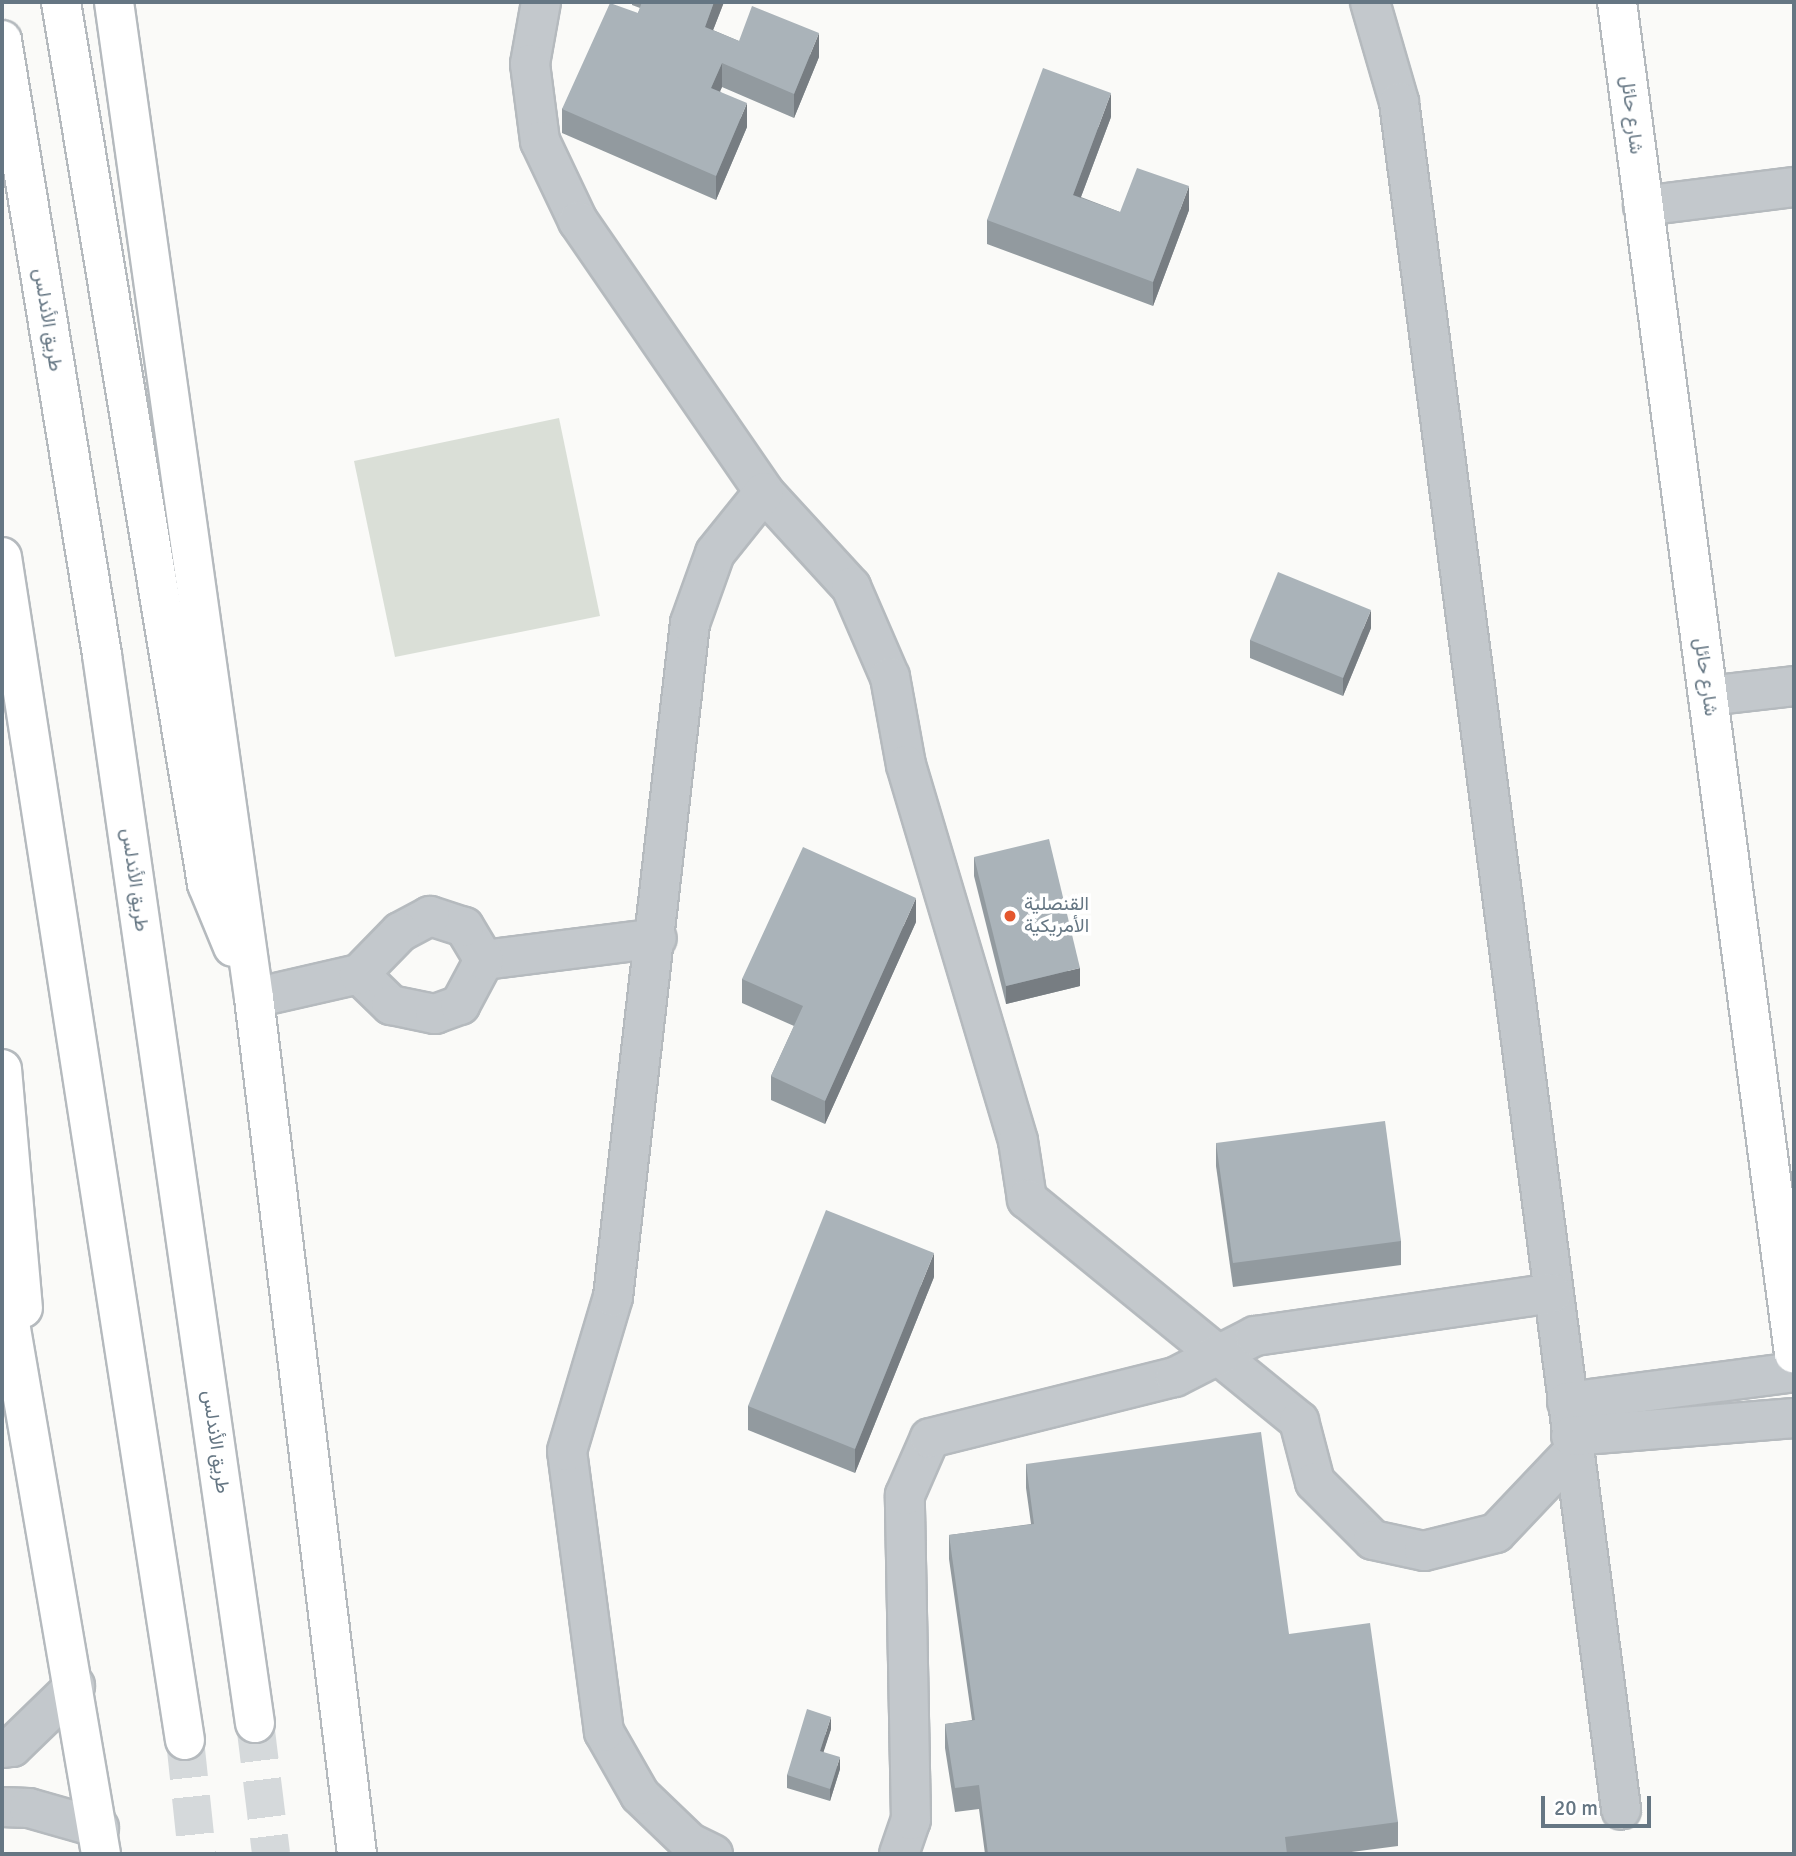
<!DOCTYPE html>
<meta charset="utf-8">
<style>
body{margin:0}
#map{position:relative;width:1796px;height:1856px;overflow:hidden;background:#fafaf8;font-family:Signika,Vazirmatn,sans-serif}
div>[style]{position:absolute}
[style*='--x']{left:calc(var(--x)*1px);top:calc(var(--y)*1px);width:calc(var(--w)*1px);rotate:calc(var(--a)*1deg)}
.green>*{inset:0;background:#dadfd7}
.major-tunnel>*{height:38px;margin-top:-19px;transform-origin:0;background:repeating-linear-gradient(90deg,#d5d9db 0 38px,transparent 0 57px)}
.roads{filter:drop-shadow(2px 0 #b5babe) drop-shadow(-2px 0 #b5babe) drop-shadow(0 2px #b5babe) drop-shadow(0 -2px #b5babe)}
.minor>*{height:38px;margin:-19px;padding:0 19px;transform-origin:19px;border-radius:19px;background:#c3c8cc}
.major>*{height:38px;margin:-19px;padding:0 19px;transform-origin:19px;border-radius:19px;background:#fff}
.wall>*{inset:0;background:#929a9f}
.shaded-wall>*{inset:0;background:#777d82}
.building>*{inset:0;background:#aab3b9}
.dots>*{width:19px;height:19px;translate:-50% -50%;box-sizing:border-box;border:4px solid #fff;border-radius:50%}
span{translate:-50% -50%;white-space:nowrap;text-align:center;line-height:1.15;-webkit-text-stroke:7px #fff;paint-order:stroke}
.street-label{font-size:19px;color:#657683}
.poi-label{font-size:19px;color:#657683}
.left{translate:0 -50%;text-align:left}
.frame{position:absolute;inset:0;border:4px solid #657683;pointer-events:none}
.scale{position:absolute;left:1541px;top:1796px;width:110px;height:32px;box-sizing:border-box;border:4px solid #657683;border-top:0;padding-left:9px;font-size:21px;line-height:24px;white-space:nowrap;color:#657683;-webkit-text-stroke:5px #fff;paint-order:stroke}
</style>
<div id="map">
<div class="green">
<div style="clip-path:polygon(559px 418px,600px 616px,395px 657px,354px 461px)"></div>
</div>
<div class="major-tunnel">
<div style="--x:255;--y:1723;--w:132;--a:83"></div>
<div style="--x:185;--y:1740;--w:115;--a:84"></div>
</div>
<div class="roads">
<div class="minor">
<div style="--x:541;--y:2;--w:63;--a:100.1"></div>
<div style="--x:530;--y:64;--w:78;--a:82.6"></div>
<div style="--x:540;--y:141;--w:89;--a:64.6"></div>
<div style="--x:578;--y:221;--w:329;--a:55.5"></div>
<div style="--x:764;--y:492;--w:129;--a:47.5"></div>
<div style="--x:851;--y:587;--w:98;--a:66.6"></div>
<div style="--x:890;--y:677;--w:89;--a:79.7"></div>
<div style="--x:906;--y:765;--w:392;--a:73.4"></div>
<div style="--x:1018;--y:1141;--w:59;--a:81.2"></div>
<div style="--x:1027;--y:1199;--w:351;--a:39.2"></div>
<div style="--x:1299;--y:1421;--w:63;--a:75.3"></div>
<div style="--x:1315;--y:1482;--w:82;--a:45"></div>
<div style="--x:1373;--y:1540;--w:52;--a:12.2"></div>
<div style="--x:1424;--y:1551;--w:74;--a:-14"></div>
<div style="--x:1496;--y:1533;--w:112;--a:-46.5"></div>
<div style="--x:1370;--y:2;--w:104;--a:73.8"></div>
<div style="--x:1399;--y:102;--w:1722;--a:82.59"></div>
<div style="--x:1643;--y:206;--w:152;--a:-7.2"></div>
<div style="--x:1708;--y:696;--w:87;--a:-6.6"></div>
<div style="--x:484;--y:960;--w:174;--a:-7.2"></div>
<div style="--x:254;--y:998;--w:108;--a:-12.9"></div>
<div style="--x:359;--y:974;--w:45;--a:44.1"></div>
<div style="--x:391;--y:1005;--w:45;--a:11.6"></div>
<div style="--x:435;--y:1014;--w:27;--a:-20"></div>
<div style="--x:460;--y:1005;--w:51;--a:-61.9"></div>
<div style="--x:484;--y:960;--w:39;--a:-121"></div>
<div style="--x:464;--y:927;--w:36;--a:-162"></div>
<div style="--x:430;--y:916;--w:34;--a:152"></div>
<div style="--x:400;--y:932;--w:59;--a:134.3"></div>
<div style="--x:1567;--y:1402;--w:229;--a:-7.5"></div>
<div style="--x:1571;--y:1436;--w:224;--a:-4.6"></div>
<div style="--x:2;--y:1748;--w:10;--a:-6"></div>
<div style="--x:12;--y:1747;--w:88;--a:-44.1"></div>
<div style="--x:2;--y:1807;--w:27;--a:2"></div>
<div style="--x:29;--y:1808;--w:73;--a:15.9"></div>
<div style="--x:713;--y:1854;--w:25;--a:-154"></div>
<div style="--x:690;--y:1843;--w:69;--a:-136.2"></div>
<div style="--x:640;--y:1795;--w:73;--a:-119.7"></div>
<div style="--x:604;--y:1732;--w:283;--a:-97.5"></div>
<div style="--x:567;--y:1451;--w:161;--a:-73.4"></div>
<div style="--x:613;--y:1297;--w:678;--a:-83.48"></div>
<div style="--x:690;--y:623;--w:74;--a:-70.3"></div>
<div style="--x:715;--y:553;--w:78;--a:-51.2"></div>
<div style="--x:899;--y:1854;--w:36;--a:-71"></div>
<div style="--x:911;--y:1820;--w:325;--a:-91.1"></div>
<div style="--x:905;--y:1495;--w:62;--a:-66.3"></div>
<div style="--x:930;--y:1438;--w:252;--a:-14"></div>
<div style="--x:1175;--y:1377;--w:90;--a:-27.1"></div>
<div style="--x:1255;--y:1336;--w:300;--a:-8.2"></div>
</div>
<div class="major">
<div style="--x:61;--y:2;--w:894;--a:80.6"></div>
<div style="--x:207;--y:884;--w:68;--a:67.6"></div>
<div style="--x:114;--y:2;--w:1006;--a:82"></div>
<div style="--x:254;--y:998;--w:862;--a:83.14"></div>
<div style="--x:1617;--y:2;--w:1363;--a:82.54"></div>
<div style="--x:2;--y:40;--w:623;--a:80.76"></div>
<div style="--x:102;--y:655;--w:1079;--a:81.85"></div>
<div style="--x:2;--y:557;--w:1197;--a:81.21"></div>
<div style="--x:2;--y:1069;--w:240;--a:85"></div>
<div style="--x:2;--y:1276;--w:586;--a:80.28"></div>
</div>
</div>
<div class="wall">
<div style="clip-path:polygon(632px 2px,724px 2px,713px 30px,739px 41px,819px 57px,794px 118px,722px 87px,720px 91px,747px 127px,716px 200px,562px 133px,562px 109px,638px 13px,640px 8px,632px 5px)"></div>
<div style="clip-path:polygon(1111px 117px,1081px 197px,1120px 212px,1189px 210px,1153px 306px,987px 244px,987px 220px)"></div>
<div style="clip-path:polygon(1371px 628px,1343px 696px,1250px 658px,1250px 640px)"></div>
<div style="clip-path:polygon(974px 857px,1080px 986px,1006px 1004px,974px 876px)"></div>
<div style="clip-path:polygon(916px 922px,825px 1124px,771px 1100px,771px 1076px,794px 1026px,742px 1003px,742px 979px)"></div>
<div style="clip-path:polygon(1216px 1143px,1401px 1241px,1401px 1265px,1233px 1287px,1216px 1166px)"></div>
<div style="clip-path:polygon(934px 1277px,855px 1473px,748px 1430px,748px 1406px)"></div>
<div style="clip-path:polygon(1026px 1464px,1289px 1634px,1398px 1822px,1398px 1846px,1336px 1854px,985px 1854px,979px 1809px,955px 1812px,945px 1748px,945px 1724px,972px 1720px,949px 1559px,949px 1535px,1031px 1524px,1026px 1488px)"></div>
<div style="clip-path:polygon(831px 1729px,823px 1752px,840px 1769px,830px 1801px,787px 1788px,787px 1775px)"></div>
</div>
<div class="shaded-wall">
<div style="clip-path:polygon(714px 2px,724px 2px,705px 51px,705px 27px)"></div>
<div style="clip-path:polygon(819px 33px,819px 57px,794px 118px,794px 94px)"></div>
<div style="clip-path:polygon(722px 63px,722px 87px,711px 111px,711px 88px)"></div>
<div style="clip-path:polygon(1111px 93px,1111px 117px,1073px 218px,1073px 195px)"></div>
<div style="clip-path:polygon(747px 103px,747px 127px,716px 200px,716px 176px)"></div>
<div style="clip-path:polygon(1189px 186px,1189px 210px,1153px 306px,1153px 282px)"></div>
<div style="clip-path:polygon(1371px 610px,1371px 628px,1343px 696px,1343px 678px)"></div>
<div style="clip-path:polygon(916px 898px,916px 922px,825px 1124px,825px 1101px)"></div>
<div style="clip-path:polygon(1080px 968px,1080px 986px,1006px 1004px,1006px 986px)"></div>
<div style="clip-path:polygon(934px 1253px,934px 1277px,855px 1473px,855px 1449px)"></div>
<div style="clip-path:polygon(831px 1717px,831px 1729px,820px 1763px,820px 1751px)"></div>
<div style="clip-path:polygon(840px 1757px,840px 1769px,830px 1801px,830px 1789px)"></div>
</div>
<div class="building">
<div style="clip-path:polygon(642px 2px,714px 2px,705px 27px,739px 41px,752px 6px,819px 33px,794px 94px,722px 63px,711px 88px,747px 103px,716px 176px,562px 109px,610px 3px,638px 13px)"></div>
<div style="clip-path:polygon(1043px 68px,1111px 93px,1073px 195px,1120px 212px,1137px 168px,1189px 186px,1153px 282px,987px 220px)"></div>
<div style="clip-path:polygon(1278px 572px,1371px 610px,1343px 678px,1250px 640px)"></div>
<div style="clip-path:polygon(1049px 839px,1080px 968px,1006px 986px,974px 857px)"></div>
<div style="clip-path:polygon(803px 847px,916px 898px,825px 1101px,771px 1076px,803px 1006px,742px 979px)"></div>
<div style="clip-path:polygon(1385px 1121px,1401px 1241px,1233px 1263px,1216px 1143px)"></div>
<div style="clip-path:polygon(826px 1210px,934px 1253px,855px 1449px,748px 1406px)"></div>
<div style="clip-path:polygon(1261px 1432px,1289px 1634px,1370px 1623px,1398px 1822px,1285px 1837px,1287px 1854px,988px 1854px,979px 1785px,955px 1788px,945px 1724px,975px 1720px,949px 1535px,1034px 1524px,1026px 1464px)"></div>
<div style="clip-path:polygon(807px 1709px,831px 1717px,820px 1751px,840px 1757px,830px 1789px,787px 1775px)"></div>
</div>
<div class="dots">
<div style="left:1010px;top:916px;background:#e4572e"></div>
</div>
<div class="street-label">
<span style="left:1631px;top:115px;rotate:83deg">شارع حائل</span>
<span style="left:47px;top:320px;rotate:81deg">طريق الأندلس</span>
<span style="left:1705px;top:677px;rotate:82deg">شارع حائل</span>
<span style="left:134px;top:880px;rotate:82deg">طريق الأندلس</span>
<span style="left:215px;top:1442px;rotate:82deg">طريق الأندلس</span>
</div>
<div class="poi-label">
<span class="left" style="left:1024px;top:916px">القنصلية<br>الأمريكية</span>
</div>
<div class="frame"></div>
<div class="scale">20 m</div>
</div>
